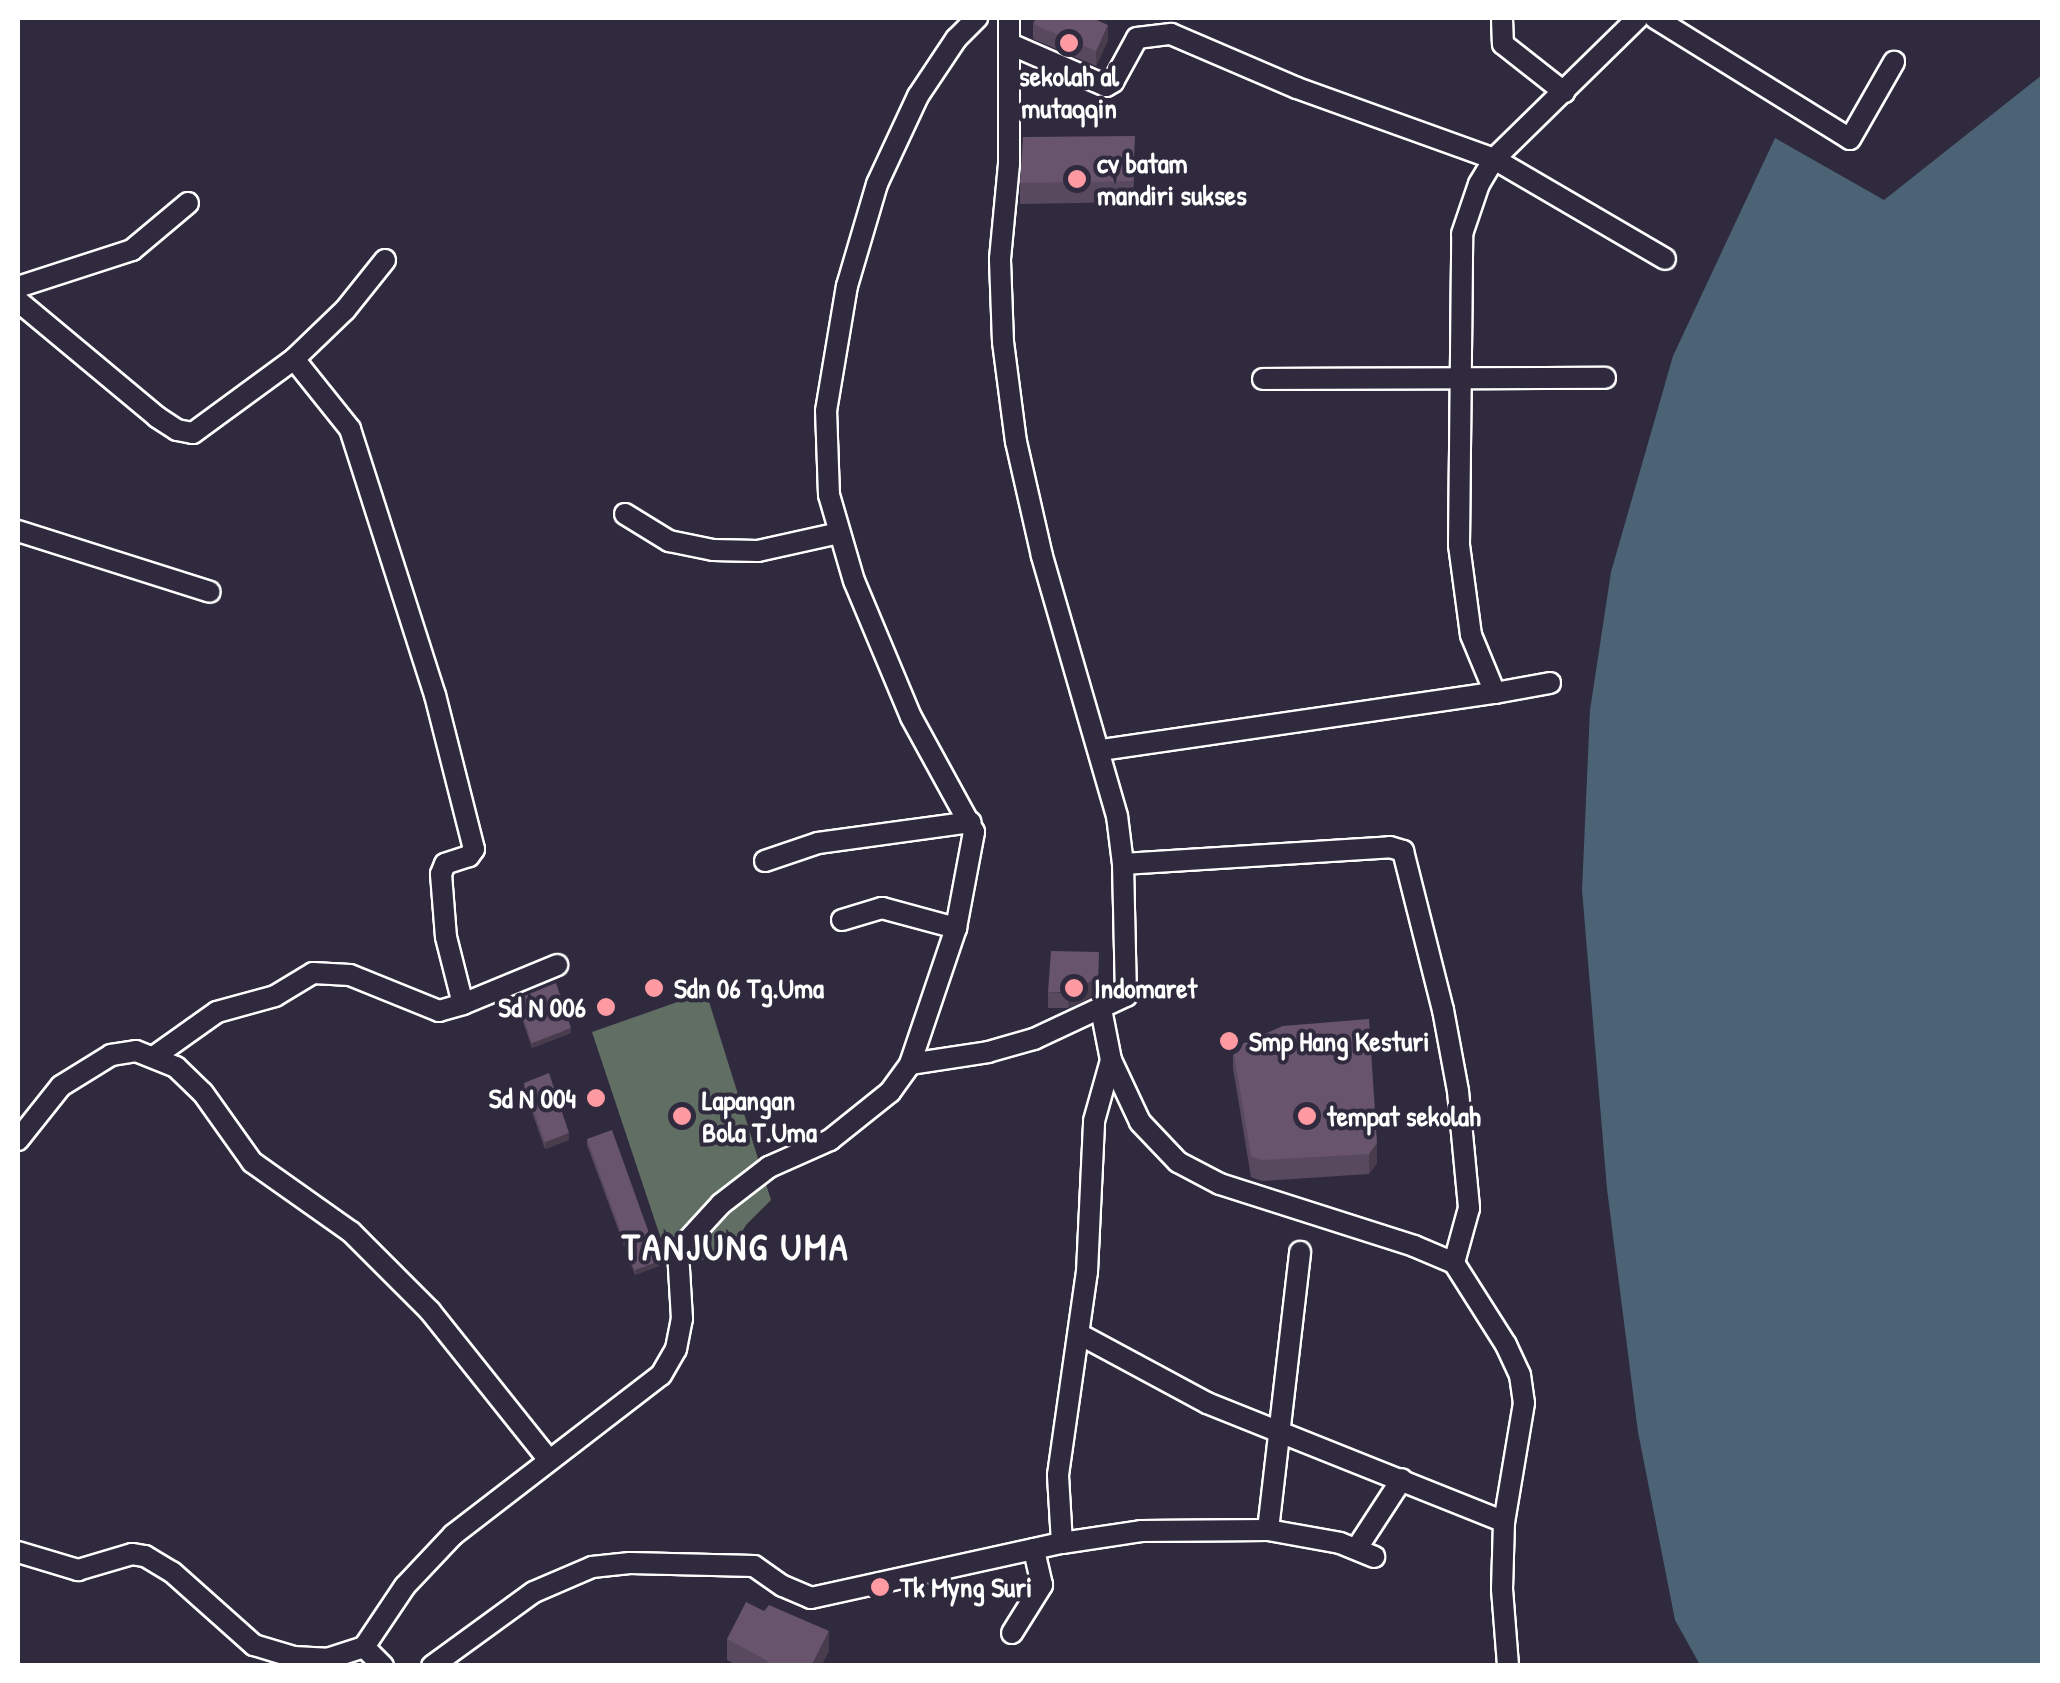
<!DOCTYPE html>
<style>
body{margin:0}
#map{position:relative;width:2060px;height:1683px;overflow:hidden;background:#2f2a3d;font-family:"Patrick Hand",sans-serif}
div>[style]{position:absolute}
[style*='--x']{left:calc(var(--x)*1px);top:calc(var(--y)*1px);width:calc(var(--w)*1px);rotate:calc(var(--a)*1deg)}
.green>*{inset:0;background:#616e64}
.water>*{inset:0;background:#4b6375}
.roads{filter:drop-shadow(2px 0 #fff) drop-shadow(-2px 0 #fff) drop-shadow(0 2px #fff) drop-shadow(0 -2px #fff)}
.minor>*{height:20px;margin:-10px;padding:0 10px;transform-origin:10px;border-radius:10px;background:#2f2a3d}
.wall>*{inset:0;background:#59495e}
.shaded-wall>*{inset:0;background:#493c4c}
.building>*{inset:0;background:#68556d}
.dots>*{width:28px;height:28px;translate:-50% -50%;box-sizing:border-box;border:5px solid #2f2a3d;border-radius:50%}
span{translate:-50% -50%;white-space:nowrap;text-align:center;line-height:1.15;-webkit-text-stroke:8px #2f2a3d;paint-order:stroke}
.poi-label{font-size:28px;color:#fff;font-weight:700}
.left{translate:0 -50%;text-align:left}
.right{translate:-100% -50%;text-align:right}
.district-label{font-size:38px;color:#fff;font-weight:700;letter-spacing:2.5px}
.frame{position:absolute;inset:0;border:20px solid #fff;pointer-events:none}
</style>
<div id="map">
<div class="green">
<div style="clip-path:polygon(706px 992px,771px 1200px,746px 1225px,731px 1251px,671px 1269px,592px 1032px)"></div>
</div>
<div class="water">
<div style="clip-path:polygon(2042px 75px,2042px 1665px,1700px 1665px,1675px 1620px,1638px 1432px,1607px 1189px,1582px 890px,1590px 710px,1611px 572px,1673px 356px,1775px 138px,1884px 200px)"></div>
</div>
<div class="roads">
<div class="minor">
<div style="--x:1502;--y:18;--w:26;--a:88"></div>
<div style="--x:1503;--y:44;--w:78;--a:38.2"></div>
<div style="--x:1655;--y:18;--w:229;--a:31.8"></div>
<div style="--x:1850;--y:139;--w:89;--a:-60.3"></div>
<div style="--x:1010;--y:44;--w:105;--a:23.6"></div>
<div style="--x:1106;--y:86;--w:8;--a:-30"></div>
<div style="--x:1113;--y:82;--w:50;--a:-61.4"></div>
<div style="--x:1137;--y:38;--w:34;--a:-7"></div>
<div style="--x:1171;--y:34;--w:137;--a:23.2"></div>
<div style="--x:1297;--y:88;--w:209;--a:19.8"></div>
<div style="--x:1494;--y:159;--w:198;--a:30.3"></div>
<div style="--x:18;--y:287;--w:120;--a:-18"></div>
<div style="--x:132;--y:250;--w:73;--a:-40"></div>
<div style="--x:18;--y:301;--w:181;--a:39.8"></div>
<div style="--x:157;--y:417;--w:24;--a:33"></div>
<div style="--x:177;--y:430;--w:16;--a:11"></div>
<div style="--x:193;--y:433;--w:125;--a:-36.2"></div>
<div style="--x:294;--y:359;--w:71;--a:-43.9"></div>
<div style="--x:345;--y:310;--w:64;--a:-51.3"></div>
<div style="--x:294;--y:359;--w:90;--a:51.3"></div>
<div style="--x:350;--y:429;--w:279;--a:72.3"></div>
<div style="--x:435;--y:695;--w:159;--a:75.8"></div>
<div style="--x:474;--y:849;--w:9;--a:126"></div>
<div style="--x:469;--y:856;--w:25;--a:162"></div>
<div style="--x:445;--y:864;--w:11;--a:112"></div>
<div style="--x:441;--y:874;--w:63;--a:85.5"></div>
<div style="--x:446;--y:937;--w:69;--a:75.8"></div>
<div style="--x:463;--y:1004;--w:102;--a:-22.5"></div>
<div style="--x:1263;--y:379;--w:342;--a:-0.2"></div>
<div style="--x:625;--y:514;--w:52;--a:31.5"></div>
<div style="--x:669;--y:541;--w:45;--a:11.6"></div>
<div style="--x:713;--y:550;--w:45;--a:1.3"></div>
<div style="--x:758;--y:551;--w:83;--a:-12.5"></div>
<div style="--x:18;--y:531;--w:201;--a:17.6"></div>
<div style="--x:1550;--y:683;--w:56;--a:169.7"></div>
<div style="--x:1495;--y:693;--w:63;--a:-112.5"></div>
<div style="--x:1471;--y:635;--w:91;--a:-97.6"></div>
<div style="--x:1459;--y:545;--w:311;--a:-89.4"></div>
<div style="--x:1462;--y:234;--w:53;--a:-71.2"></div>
<div style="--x:1479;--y:184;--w:29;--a:-59"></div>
<div style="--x:1494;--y:159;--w:202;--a:-44.4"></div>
<div style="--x:1102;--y:750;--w:397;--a:-8.3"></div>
<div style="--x:765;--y:861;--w:56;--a:-18.8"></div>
<div style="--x:818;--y:843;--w:154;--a:-7.8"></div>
<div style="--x:1123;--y:864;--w:268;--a:-3.6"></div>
<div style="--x:1390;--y:847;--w:14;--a:17"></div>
<div style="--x:1403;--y:851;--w:164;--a:75.9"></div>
<div style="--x:1443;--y:1010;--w:82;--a:79.5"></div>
<div style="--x:1458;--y:1091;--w:118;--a:84.6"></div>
<div style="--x:1469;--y:1208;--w:57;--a:105.3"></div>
<div style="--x:842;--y:920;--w:42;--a:-16.7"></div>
<div style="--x:882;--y:908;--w:77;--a:15.1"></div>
<div style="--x:155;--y:1056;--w:76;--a:-35.4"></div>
<div style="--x:217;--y:1012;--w:60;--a:-15.4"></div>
<div style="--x:275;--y:996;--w:44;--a:-31.2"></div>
<div style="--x:313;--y:973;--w:37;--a:3"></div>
<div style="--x:350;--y:975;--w:96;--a:22"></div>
<div style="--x:439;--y:1011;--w:25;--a:-16"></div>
<div style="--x:1111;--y:1060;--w:68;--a:64.9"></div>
<div style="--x:1140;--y:1122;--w:55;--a:46.5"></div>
<div style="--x:1178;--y:1162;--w:47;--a:27.6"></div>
<div style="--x:1220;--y:1184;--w:204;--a:17.7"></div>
<div style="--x:1414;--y:1246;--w:43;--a:23"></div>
<div style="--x:1454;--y:1263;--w:97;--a:57.6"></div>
<div style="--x:1506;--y:1345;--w:33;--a:65"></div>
<div style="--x:1520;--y:1375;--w:28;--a:82"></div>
<div style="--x:1524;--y:1403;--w:121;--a:99.5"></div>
<div style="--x:1504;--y:1522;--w:67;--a:91.7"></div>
<div style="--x:1502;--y:1589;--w:77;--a:85.5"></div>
<div style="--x:910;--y:1064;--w:144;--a:-71.3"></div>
<div style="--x:956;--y:928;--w:98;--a:-79.4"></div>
<div style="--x:974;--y:832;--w:131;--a:-118.7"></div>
<div style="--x:911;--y:717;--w:147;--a:-112.7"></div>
<div style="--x:854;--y:581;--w:90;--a:-106.2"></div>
<div style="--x:829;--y:495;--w:84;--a:-92"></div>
<div style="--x:826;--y:411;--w:127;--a:-80.5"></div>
<div style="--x:847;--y:286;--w:106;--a:-73.6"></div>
<div style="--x:877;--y:184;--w:97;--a:-65"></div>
<div style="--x:918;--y:96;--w:69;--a:-56.3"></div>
<div style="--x:956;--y:39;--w:30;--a:-45"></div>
<div style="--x:18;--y:1140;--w:69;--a:-51.5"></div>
<div style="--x:61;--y:1086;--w:59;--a:-31.8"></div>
<div style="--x:111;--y:1055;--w:25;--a:-9"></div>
<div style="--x:136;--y:1051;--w:43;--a:21.8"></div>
<div style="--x:176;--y:1067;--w:37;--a:44"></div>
<div style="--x:203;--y:1093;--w:85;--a:54.6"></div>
<div style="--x:252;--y:1162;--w:121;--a:35.3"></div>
<div style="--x:351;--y:1232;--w:112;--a:45"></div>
<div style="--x:430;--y:1311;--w:189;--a:51.4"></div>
<div style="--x:1079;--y:1334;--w:145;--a:28.3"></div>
<div style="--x:1207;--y:1403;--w:320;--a:21.8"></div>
<div style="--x:1268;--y:1530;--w:280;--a:-83.4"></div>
<div style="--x:1062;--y:1543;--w:68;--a:-93.4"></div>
<div style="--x:1058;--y:1475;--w:205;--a:-81.9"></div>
<div style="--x:1087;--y:1272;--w:151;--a:-87.3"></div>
<div style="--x:1094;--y:1121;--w:63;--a:-74.4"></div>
<div style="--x:1111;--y:1060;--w:52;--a:-101.1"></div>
<div style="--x:1357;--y:1548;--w:82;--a:-56.9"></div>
<div style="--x:18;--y:1552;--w:63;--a:16.7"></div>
<div style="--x:78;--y:1570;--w:56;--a:-16.5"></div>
<div style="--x:132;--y:1554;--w:13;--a:9"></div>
<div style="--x:145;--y:1556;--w:31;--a:31"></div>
<div style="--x:172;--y:1572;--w:110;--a:41.7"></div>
<div style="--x:254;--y:1645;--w:42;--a:16.7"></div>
<div style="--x:294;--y:1657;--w:33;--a:3"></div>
<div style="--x:327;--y:1659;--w:39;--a:-18"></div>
<div style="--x:364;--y:1647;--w:73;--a:-56.1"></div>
<div style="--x:405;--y:1586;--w:70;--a:-46.7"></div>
<div style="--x:453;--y:1535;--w:262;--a:-37.6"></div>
<div style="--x:661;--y:1375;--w:30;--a:-60"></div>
<div style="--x:676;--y:1349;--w:31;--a:-79"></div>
<div style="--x:682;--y:1319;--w:68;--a:-93.4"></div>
<div style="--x:678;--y:1251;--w:64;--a:-47.5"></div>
<div style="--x:721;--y:1204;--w:61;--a:-37.6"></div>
<div style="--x:769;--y:1167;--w:67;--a:-23.9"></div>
<div style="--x:830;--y:1140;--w:77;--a:-38.7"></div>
<div style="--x:890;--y:1092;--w:34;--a:-54"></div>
<div style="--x:910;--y:1064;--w:79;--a:-8.7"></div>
<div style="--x:988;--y:1052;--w:48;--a:-15.8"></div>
<div style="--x:1034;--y:1039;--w:102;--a:-25.1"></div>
<div style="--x:1126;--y:996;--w:132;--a:-91.3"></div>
<div style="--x:1123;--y:864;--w:48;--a:-97.1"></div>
<div style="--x:1117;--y:816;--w:271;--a:-106.1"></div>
<div style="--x:1042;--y:556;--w:117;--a:-102.8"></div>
<div style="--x:1016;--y:442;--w:101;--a:-97.4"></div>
<div style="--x:1003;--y:342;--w:83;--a:-92.1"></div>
<div style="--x:1000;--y:259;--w:95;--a:-84.6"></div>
<div style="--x:1009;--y:164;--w:146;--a:-90"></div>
<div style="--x:1012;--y:1633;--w:57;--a:-58"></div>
<div style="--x:1042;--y:1585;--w:37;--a:-103"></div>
<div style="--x:364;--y:1647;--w:27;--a:45"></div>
<div style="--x:432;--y:1666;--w:126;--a:-36"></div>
<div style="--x:534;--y:1592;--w:63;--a:-23.3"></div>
<div style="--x:592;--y:1567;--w:38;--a:-6"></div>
<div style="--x:630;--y:1563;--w:124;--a:1.4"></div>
<div style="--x:754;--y:1566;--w:35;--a:35"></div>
<div style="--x:783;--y:1586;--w:30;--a:23"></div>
<div style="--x:811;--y:1598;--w:257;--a:-12.4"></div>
<div style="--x:1062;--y:1543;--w:80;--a:-8.6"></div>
<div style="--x:1141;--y:1531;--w:127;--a:-0.5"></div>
<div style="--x:1268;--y:1530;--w:73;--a:10.2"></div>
<div style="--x:1340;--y:1543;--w:37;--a:22"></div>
</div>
</div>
<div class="wall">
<div style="clip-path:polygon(1033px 24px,1108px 40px,1096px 66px,1033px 39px)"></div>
<div style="clip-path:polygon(1135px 157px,1133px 202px,1020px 204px,1020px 183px)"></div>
<div style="clip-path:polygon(1048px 992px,1098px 994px,1068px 1008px,1048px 1008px)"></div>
<div style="clip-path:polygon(517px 999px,571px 1033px,532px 1048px,517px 1004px)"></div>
<div style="clip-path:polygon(1283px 1026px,1377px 1163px,1369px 1174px,1262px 1181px,1251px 1177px,1233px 1068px,1233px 1048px)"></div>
<div style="clip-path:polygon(524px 1083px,569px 1140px,545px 1149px,524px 1089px)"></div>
<div style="clip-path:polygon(587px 1139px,659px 1266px,635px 1275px,587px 1145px)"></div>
<div style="clip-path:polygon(727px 1639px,829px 1651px,821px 1666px,738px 1666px,727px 1660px)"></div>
</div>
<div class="shaded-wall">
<div style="clip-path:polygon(1108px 25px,1108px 40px,1096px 66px,1096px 51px)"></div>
<div style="clip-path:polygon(1099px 952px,1098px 994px,1068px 1008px,1068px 992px)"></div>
<div style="clip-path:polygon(571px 1028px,571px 1033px,532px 1048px,532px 1043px)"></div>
<div style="clip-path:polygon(569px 1133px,569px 1140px,545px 1149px,545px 1142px)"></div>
<div style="clip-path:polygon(1377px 1143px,1377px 1163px,1369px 1174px,1369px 1154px)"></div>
<div style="clip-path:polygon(659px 1261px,659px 1266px,635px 1275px,635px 1270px)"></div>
<div style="clip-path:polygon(829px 1631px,829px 1651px,821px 1666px,811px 1666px)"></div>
</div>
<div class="building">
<div style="clip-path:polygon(1036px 18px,1092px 18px,1108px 25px,1096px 51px,1033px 24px)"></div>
<div style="clip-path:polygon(1135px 136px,1133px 181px,1020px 183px,1023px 137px)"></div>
<div style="clip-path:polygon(1051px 951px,1099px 952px,1098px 978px,1068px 992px,1048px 992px)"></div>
<div style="clip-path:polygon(556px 983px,571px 1028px,532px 1043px,517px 999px)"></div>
<div style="clip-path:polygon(1369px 1019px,1377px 1143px,1369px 1154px,1262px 1160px,1251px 1156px,1233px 1048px,1283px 1026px)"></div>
<div style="clip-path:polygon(549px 1073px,569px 1133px,545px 1142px,524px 1083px)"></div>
<div style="clip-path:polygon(612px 1130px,659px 1261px,635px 1270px,587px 1139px)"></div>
<div style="clip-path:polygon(746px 1602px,764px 1611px,769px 1605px,829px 1631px,811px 1666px,764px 1666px,768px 1661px,727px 1639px)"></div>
</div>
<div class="dots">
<div style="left:1069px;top:43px;background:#ff9aa2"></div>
<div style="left:1077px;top:179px;background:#ff9aa2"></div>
<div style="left:654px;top:988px;background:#ff9aa2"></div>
<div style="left:1074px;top:988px;background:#ff9aa2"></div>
<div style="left:606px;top:1007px;background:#ff9aa2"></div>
<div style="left:1229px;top:1041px;background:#ff9aa2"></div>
<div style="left:596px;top:1098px;background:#ff9aa2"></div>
<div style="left:682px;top:1116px;background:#ff9aa2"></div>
<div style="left:1307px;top:1116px;background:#ff9aa2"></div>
<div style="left:880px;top:1587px;background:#ff9aa2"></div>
</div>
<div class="poi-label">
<span style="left:1069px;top:92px">sekolah al<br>mutaqqin</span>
<span class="left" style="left:1097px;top:179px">cv batam<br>mandiri sukses</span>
<span class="left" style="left:674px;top:988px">Sdn 06 Tg.Uma</span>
<span class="left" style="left:1094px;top:988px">Indomaret</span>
<span class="right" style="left:586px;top:1007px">Sd N 006</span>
<span class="left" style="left:1249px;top:1041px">Smp Hang Kesturi</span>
<span class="right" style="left:576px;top:1098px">Sd N 004</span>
<span class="left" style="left:702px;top:1116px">Lapangan<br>Bola T.Uma</span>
<span class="left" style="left:1327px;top:1116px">tempat sekolah</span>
<span class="left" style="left:900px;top:1587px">Tk Myng Suri</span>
</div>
<div class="district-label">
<span style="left:736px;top:1247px">TANJUNG UMA</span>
</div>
<div class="frame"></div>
</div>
